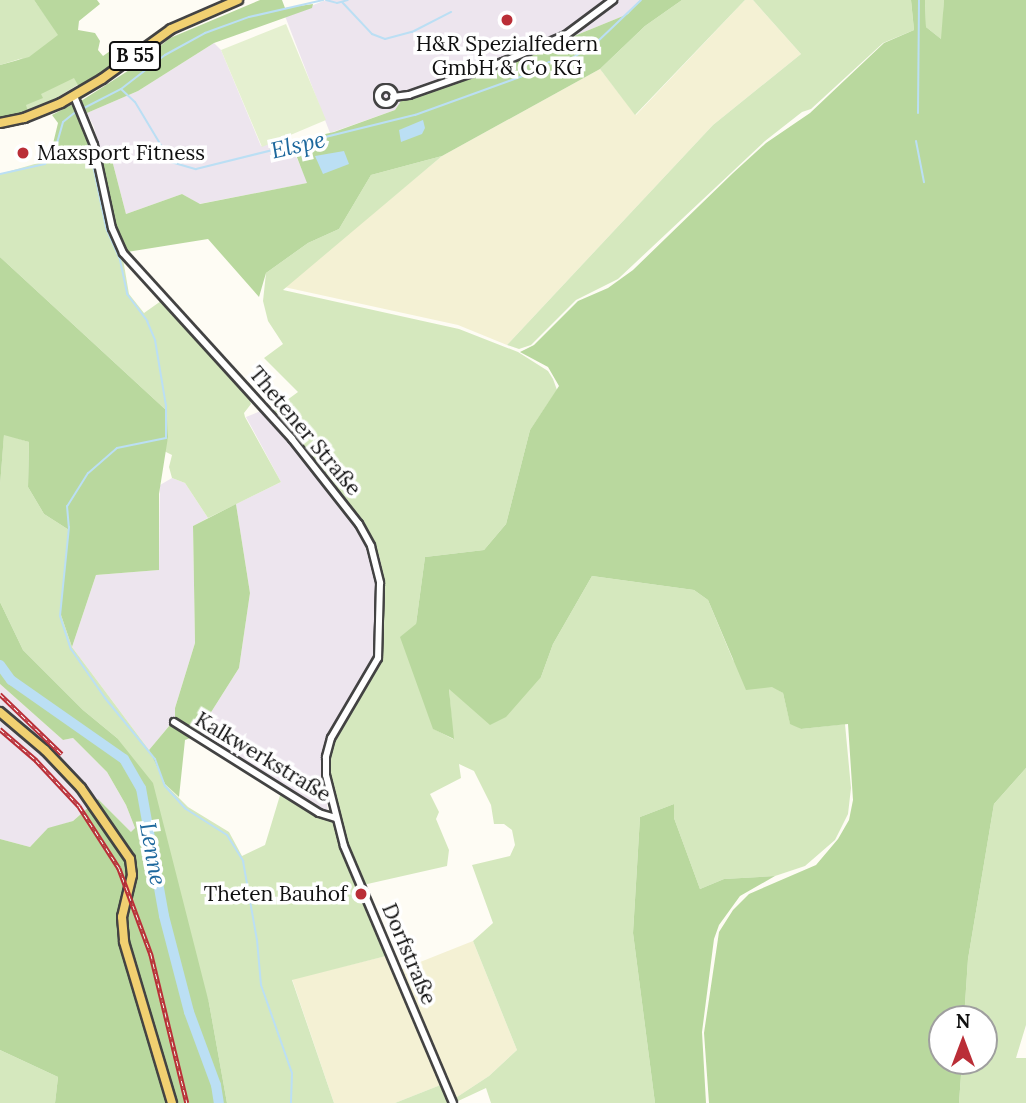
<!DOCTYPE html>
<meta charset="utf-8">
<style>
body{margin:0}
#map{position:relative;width:1026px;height:1103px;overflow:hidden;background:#fefcf4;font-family:Lora,serif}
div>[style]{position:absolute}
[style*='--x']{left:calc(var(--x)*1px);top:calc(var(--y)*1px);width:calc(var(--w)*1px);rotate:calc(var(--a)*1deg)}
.industrial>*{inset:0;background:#ede5ee}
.farmland>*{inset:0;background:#f4f1d4}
.green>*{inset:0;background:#d5e8be}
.forest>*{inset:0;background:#b9d89e}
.pitch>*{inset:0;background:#e5f0d0}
.water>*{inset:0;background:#bbdff4}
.stream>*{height:2px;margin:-1px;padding:0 1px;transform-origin:1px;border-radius:1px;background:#bbdff4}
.river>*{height:10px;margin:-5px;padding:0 5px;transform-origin:5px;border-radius:5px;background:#bbdff4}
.roads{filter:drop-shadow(2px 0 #434343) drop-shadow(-2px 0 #434343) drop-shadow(0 2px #434343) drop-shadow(0 -2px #434343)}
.minor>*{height:6px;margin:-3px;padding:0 3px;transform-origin:3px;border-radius:3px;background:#fff}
.minor>.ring{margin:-3px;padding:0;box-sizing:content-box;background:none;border:6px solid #fff;border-radius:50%}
.major>*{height:8px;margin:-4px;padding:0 4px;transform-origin:4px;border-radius:4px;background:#f1d071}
.rail>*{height:4.5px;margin-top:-2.25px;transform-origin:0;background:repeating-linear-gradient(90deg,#fff 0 5px,#ba2e37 0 10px);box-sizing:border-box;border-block:2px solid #ba2e37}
.dots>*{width:19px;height:19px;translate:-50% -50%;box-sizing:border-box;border:4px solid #fff;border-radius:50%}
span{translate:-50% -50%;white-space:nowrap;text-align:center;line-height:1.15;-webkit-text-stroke:7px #fff;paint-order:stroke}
.shield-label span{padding:2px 5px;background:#fff;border:2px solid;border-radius:5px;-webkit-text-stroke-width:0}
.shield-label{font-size:19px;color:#101010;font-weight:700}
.poi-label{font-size:21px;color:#101010}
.left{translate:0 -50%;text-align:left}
.right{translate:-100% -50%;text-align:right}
.street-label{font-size:21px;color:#101010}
.water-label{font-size:23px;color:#1e689d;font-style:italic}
.north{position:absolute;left:928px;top:1005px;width:70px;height:70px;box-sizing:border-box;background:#fff;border:2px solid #9f9f9f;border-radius:50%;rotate:0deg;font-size:19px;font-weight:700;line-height:28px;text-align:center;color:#101010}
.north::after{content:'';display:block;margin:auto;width:24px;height:32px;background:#ba2e37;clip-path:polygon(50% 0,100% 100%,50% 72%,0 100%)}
</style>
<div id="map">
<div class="industrial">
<div style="clip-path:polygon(326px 0,640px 0,628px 14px,503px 65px,401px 101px,395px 110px,330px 133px,285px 16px)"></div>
<div style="clip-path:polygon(214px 43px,221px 50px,261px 146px,287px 136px,308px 183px,199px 204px,182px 194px,126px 214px,112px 160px,101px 163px,94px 127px,87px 113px,138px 91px)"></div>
<div style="clip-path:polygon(263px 410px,350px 516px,366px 540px,379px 582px,376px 653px,370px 670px,337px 721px,325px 749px,322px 764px,328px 813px,196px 736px,239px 668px,250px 593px,236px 504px,281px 482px,246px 417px)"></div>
<div style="clip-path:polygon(172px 478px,185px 483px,208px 518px,193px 526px,195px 643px,175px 708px,175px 719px,149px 750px,72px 647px,96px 575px,159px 570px,160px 485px)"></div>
<div style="clip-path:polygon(0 684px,63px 740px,73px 738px,107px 772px,126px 805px,135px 828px,132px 833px,98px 799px,73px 821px,48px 829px,30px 847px,0 839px)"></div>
</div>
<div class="farmland">
<div style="clip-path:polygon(745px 0,753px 0,801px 54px,713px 125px,507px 345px,458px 325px,284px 287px,442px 156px,600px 69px,636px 115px)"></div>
<div style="clip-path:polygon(473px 941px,517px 1050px,489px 1076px,454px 1099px,400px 970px)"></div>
<div style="clip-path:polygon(386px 956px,443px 1084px,395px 1103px,334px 1103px,292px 979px)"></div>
</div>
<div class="green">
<div style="clip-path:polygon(0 0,34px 0,57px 32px,84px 81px,43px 106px,14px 116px,0 68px,23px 58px,0 65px)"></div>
<div style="clip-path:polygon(682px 0,745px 0,635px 115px,600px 69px,645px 26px)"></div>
<div style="clip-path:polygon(753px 0,911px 0,914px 30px,883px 43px,811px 109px,802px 112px,765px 141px,618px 279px,576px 300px,531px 345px,519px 349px,507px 345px,713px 125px,801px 54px)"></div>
<div style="clip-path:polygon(925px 0,944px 0,942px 40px,926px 27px)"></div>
<div style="clip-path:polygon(91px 149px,110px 233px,123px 259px,129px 294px,144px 313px,161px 301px,249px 397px,251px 404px,244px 413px,245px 417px,281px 482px,208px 518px,185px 483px,172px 478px,169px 467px,172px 455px,164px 451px,168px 437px,167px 411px,0 257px,0 174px,45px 161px,50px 156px)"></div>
<div style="clip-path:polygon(442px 156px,283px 290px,459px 329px,518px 352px,548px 371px,553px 379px,557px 390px,530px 430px,506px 524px,484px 550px,425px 557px,416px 624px,434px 729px,453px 739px,449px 688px,541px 677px,553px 644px,592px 576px,694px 590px,708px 600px,733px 660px,783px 693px,790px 723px,801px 729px,845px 724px,851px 788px,848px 814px,835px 840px,805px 866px,775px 876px,724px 879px,700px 889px,674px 818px,674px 804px,640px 817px,633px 933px,655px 1103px,491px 1103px,486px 1088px,456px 1102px,454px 1099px,489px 1076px,517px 1050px,473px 941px,493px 923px,472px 865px,510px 856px,515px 845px,512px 830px,504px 824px,494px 824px,491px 805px,474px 771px,459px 764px,461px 778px,430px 794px,439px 812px,436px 819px,449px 850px,447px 866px,363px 885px,342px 829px,328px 778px,330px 747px,382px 660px,384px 578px,379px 555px,361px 523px,273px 414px,275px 409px,298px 392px,264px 358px,283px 344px,268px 321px,263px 301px,266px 273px,308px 243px,339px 229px,371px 175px)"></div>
<div style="clip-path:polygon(4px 434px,29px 442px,28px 487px,44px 514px,69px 530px,60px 612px,72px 647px,149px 750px,165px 784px,188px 807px,229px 832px,242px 856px,265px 845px,281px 792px,335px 824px,347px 862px,386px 956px,292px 980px,334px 1103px,227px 1103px,209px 1003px,117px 738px,83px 710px,23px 650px,0 602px,0 486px)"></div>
<div style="clip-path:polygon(1026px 768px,1026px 1025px,1016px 1058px,1026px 1058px,1026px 1103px,959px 1103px,962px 1061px,984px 1061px,984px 1019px,964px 1019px,968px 959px,994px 804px)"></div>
<div style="clip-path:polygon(0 1050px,58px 1077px,55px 1103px,0 1103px)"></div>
<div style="clip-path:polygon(443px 1084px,451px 1103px,395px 1103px)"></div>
</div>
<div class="forest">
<div style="clip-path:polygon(34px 0,97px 0,100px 4px,79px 21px,78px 30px,95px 33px,100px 41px,98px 50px,103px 56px,123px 42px,135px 49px,79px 87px,74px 78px,41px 94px,43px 98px,26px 105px,28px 112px,0 119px,0 65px,29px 57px,58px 35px)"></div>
<div style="clip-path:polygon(260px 0,282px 0,285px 8px,313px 4px,312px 8px,214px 43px,138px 91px,87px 113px,81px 101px,137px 65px,170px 38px)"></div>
<div style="clip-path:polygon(640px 0,682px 0,645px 26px,600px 69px,442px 156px,371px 175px,339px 229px,308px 243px,266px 273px,259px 297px,208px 239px,127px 252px,118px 235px,101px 163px,112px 160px,126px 214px,182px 194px,200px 204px,307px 183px,291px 142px,334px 132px,395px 110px,401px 101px,503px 65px,628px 14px)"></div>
<div style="clip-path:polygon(911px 0,925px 0,926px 27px,941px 39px,944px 0,1026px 0,1026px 768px,994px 804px,968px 959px,964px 1019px,942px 1019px,942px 1061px,962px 1061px,959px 1103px,709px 1103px,704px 1033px,719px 932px,733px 910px,749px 894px,816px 865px,838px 839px,849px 820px,853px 800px,848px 724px,801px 729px,790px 724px,783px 693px,772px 687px,746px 690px,708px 600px,694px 590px,592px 576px,553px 644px,541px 677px,506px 717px,490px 725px,449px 689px,454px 739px,433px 729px,400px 637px,416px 624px,425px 557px,484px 550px,506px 524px,530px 430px,559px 386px,548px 367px,520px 352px,534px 345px,578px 301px,608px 288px,633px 270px,733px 173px,766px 143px,810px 113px,884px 43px,914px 30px)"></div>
<div style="clip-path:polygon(71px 105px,76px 107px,83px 120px,91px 149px,50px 156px,58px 123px,52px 115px)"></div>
<div style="clip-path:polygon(0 257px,167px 411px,168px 437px,159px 494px,159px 570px,96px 575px,72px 647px,60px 612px,69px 530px,44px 514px,28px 487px,29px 442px,4px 435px,0 486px)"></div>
<div style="clip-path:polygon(236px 504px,250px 593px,239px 668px,196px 736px,185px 740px,179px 797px,165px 784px,149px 750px,175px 719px,175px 708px,195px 643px,193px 526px)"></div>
<div style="clip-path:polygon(0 602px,23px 650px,83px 710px,117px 738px,153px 783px,209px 1003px,227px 1103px,55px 1103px,58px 1077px,0 1050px,0 839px,30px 847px,48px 828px,73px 821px,98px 799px,131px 832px,135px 828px,126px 805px,107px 772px,73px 738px,63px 740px,0 684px)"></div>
<div style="clip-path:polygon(674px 804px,674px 818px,700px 889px,724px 879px,775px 876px,740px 896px,719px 925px,714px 939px,702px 1032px,706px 1103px,655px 1103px,633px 933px,640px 817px)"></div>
</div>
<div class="pitch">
<div style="clip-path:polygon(286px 24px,326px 120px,262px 147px,221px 50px)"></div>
</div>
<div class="water">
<div style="clip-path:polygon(423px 120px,425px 128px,422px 134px,401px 142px,399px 130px)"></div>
<div style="clip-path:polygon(344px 151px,349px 164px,323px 174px,315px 156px)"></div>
</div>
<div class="stream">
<div style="--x:326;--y:0;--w:11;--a:15"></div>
<div style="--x:337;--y:3;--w:11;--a:-15"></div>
<div style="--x:342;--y:2;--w:44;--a:46.8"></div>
<div style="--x:372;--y:34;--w:14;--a:21"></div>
<div style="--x:385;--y:39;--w:28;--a:-15"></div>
<div style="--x:412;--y:32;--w:44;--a:-27.1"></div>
<div style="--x:121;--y:89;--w:56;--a:-37.7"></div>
<div style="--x:165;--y:55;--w:46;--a:-28.8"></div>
<div style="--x:205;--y:33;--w:47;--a:-20"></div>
<div style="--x:249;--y:17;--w:76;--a:-12.9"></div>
<div style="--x:82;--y:109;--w:44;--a:-27.1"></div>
<div style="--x:121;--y:89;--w:19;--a:43"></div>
<div style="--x:135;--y:102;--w:70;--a:59"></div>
<div style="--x:171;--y:162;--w:26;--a:16"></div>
<div style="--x:196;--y:169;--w:226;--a:-13.9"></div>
<div style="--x:415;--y:115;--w:120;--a:-19.9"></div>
<div style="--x:528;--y:74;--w:24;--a:-30"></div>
<div style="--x:549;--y:62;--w:20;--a:-6"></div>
<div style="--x:569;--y:60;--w:32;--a:-32"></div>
<div style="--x:596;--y:43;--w:62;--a:-43.7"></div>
<div style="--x:75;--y:112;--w:11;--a:56"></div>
<div style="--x:918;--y:113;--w:113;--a:-89.5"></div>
<div style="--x:87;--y:136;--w:94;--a:78.3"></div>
<div style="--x:106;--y:228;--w:35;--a:66"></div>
<div style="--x:120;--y:260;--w:35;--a:78"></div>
<div style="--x:127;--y:294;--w:34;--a:53"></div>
<div style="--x:147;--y:321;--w:21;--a:67"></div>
<div style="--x:155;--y:340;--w:67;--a:80.5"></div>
<div style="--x:166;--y:406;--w:32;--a:90"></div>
<div style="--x:166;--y:438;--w:50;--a:168.5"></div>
<div style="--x:117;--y:448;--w:38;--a:139"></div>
<div style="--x:88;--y:473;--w:39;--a:122"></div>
<div style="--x:67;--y:506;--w:21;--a:85"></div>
<div style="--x:69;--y:527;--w:89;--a:95.8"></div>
<div style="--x:60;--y:616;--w:35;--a:72"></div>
<div style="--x:71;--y:649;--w:60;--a:55.2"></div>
<div style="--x:105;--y:698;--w:79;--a:50.7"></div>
<div style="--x:155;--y:759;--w:29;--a:70"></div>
<div style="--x:165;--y:786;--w:31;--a:48"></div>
<div style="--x:186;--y:809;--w:49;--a:32.4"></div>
<div style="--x:227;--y:835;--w:31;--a:58"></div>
<div style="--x:243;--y:861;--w:80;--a:80"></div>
<div style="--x:257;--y:940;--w:45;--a:84.9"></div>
<div style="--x:261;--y:985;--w:93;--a:70.6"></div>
<div style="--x:292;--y:1073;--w:30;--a:92"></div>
<div style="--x:916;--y:141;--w:42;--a:79"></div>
<div style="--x:0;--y:174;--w:46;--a:-12.5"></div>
<div style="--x:45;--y:164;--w:17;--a:-54"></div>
<div style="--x:55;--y:150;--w:29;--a:-74"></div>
<div style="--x:63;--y:122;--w:14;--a:-39"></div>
</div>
<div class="river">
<div style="--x:0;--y:665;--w:19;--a:54"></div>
<div style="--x:11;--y:680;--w:138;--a:35"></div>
<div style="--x:124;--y:759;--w:34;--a:60"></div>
<div style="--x:141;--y:788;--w:130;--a:79.8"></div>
<div style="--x:164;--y:916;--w:99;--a:75.4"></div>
<div style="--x:189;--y:1012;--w:78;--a:69.7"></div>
<div style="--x:216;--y:1085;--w:18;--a:81"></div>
</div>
<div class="roads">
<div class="minor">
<div class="ring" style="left:378px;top:88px;width:10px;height:10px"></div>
<div style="--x:74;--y:96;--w:53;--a:67.8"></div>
<div style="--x:94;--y:145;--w:85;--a:77.8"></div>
<div style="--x:112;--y:228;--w:27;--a:66"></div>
<div style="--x:123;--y:253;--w:251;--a:47.7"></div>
<div style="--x:292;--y:439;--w:108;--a:51.8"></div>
<div style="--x:359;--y:524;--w:25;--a:61"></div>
<div style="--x:371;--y:546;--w:38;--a:76"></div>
<div style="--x:380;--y:583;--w:75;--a:91.5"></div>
<div style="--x:378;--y:658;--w:93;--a:120.4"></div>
<div style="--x:331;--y:738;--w:20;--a:105"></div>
<div style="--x:326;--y:757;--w:18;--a:90"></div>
<div style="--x:326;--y:775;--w:73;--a:75.8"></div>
<div style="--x:344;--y:846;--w:279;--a:67"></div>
<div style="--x:393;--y:97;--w:16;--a:-7"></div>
<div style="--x:409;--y:95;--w:100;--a:-19.3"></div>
<div style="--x:503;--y:62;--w:69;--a:-23.2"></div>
<div style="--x:566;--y:35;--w:59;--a:-36.7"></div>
<div style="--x:174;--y:722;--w:171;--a:32.1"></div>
<div style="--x:319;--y:813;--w:17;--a:17"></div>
</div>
<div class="major">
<div style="--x:0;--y:123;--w:25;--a:-12"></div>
<div style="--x:24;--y:118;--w:40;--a:-22"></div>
<div style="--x:61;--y:103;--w:48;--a:-30.3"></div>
<div style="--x:102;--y:79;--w:85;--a:-35.9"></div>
<div style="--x:171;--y:29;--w:73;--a:-23.4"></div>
<div style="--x:0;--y:712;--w:59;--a:40.2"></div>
<div style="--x:45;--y:750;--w:52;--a:46.5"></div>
<div style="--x:81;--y:788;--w:86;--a:55.4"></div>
<div style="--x:130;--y:859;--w:16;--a:83"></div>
<div style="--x:132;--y:875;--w:43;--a:103.4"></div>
<div style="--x:122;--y:917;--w:25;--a:85"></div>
<div style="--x:124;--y:942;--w:168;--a:73.4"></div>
</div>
</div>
<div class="rail">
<div style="--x:0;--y:694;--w:86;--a:44.1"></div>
<div style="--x:0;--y:729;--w:48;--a:40.7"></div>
<div style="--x:36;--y:760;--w:63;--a:46.9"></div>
<div style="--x:79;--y:806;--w:74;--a:57.2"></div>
<div style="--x:119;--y:868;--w:92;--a:69.6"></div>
<div style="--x:151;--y:954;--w:153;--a:76.4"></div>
</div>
<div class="dots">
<div style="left:507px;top:20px;background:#ba2e37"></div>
<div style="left:23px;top:153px;background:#ba2e37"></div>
<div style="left:361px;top:894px;background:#ba2e37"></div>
</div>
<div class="shield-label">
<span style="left:135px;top:56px">B 55</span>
</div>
<div class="poi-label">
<span style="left:507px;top:56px">H&amp;R Spezialfedern<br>GmbH &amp; Co KG</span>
<span class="left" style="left:37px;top:153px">Maxsport Fitness</span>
<span class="right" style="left:347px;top:894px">Theten Bauhof</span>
</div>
<div class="street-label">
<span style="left:305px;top:431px;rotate:50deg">Thetener Straße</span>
<span style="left:263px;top:757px;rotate:31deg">Kalkwerkstraße</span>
<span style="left:409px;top:954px;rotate:67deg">Dorfstraße</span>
</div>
<div class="water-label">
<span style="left:298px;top:145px;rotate:-13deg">Elspe</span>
<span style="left:153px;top:854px;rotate:80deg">Lenne</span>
</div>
<div class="north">N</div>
</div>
